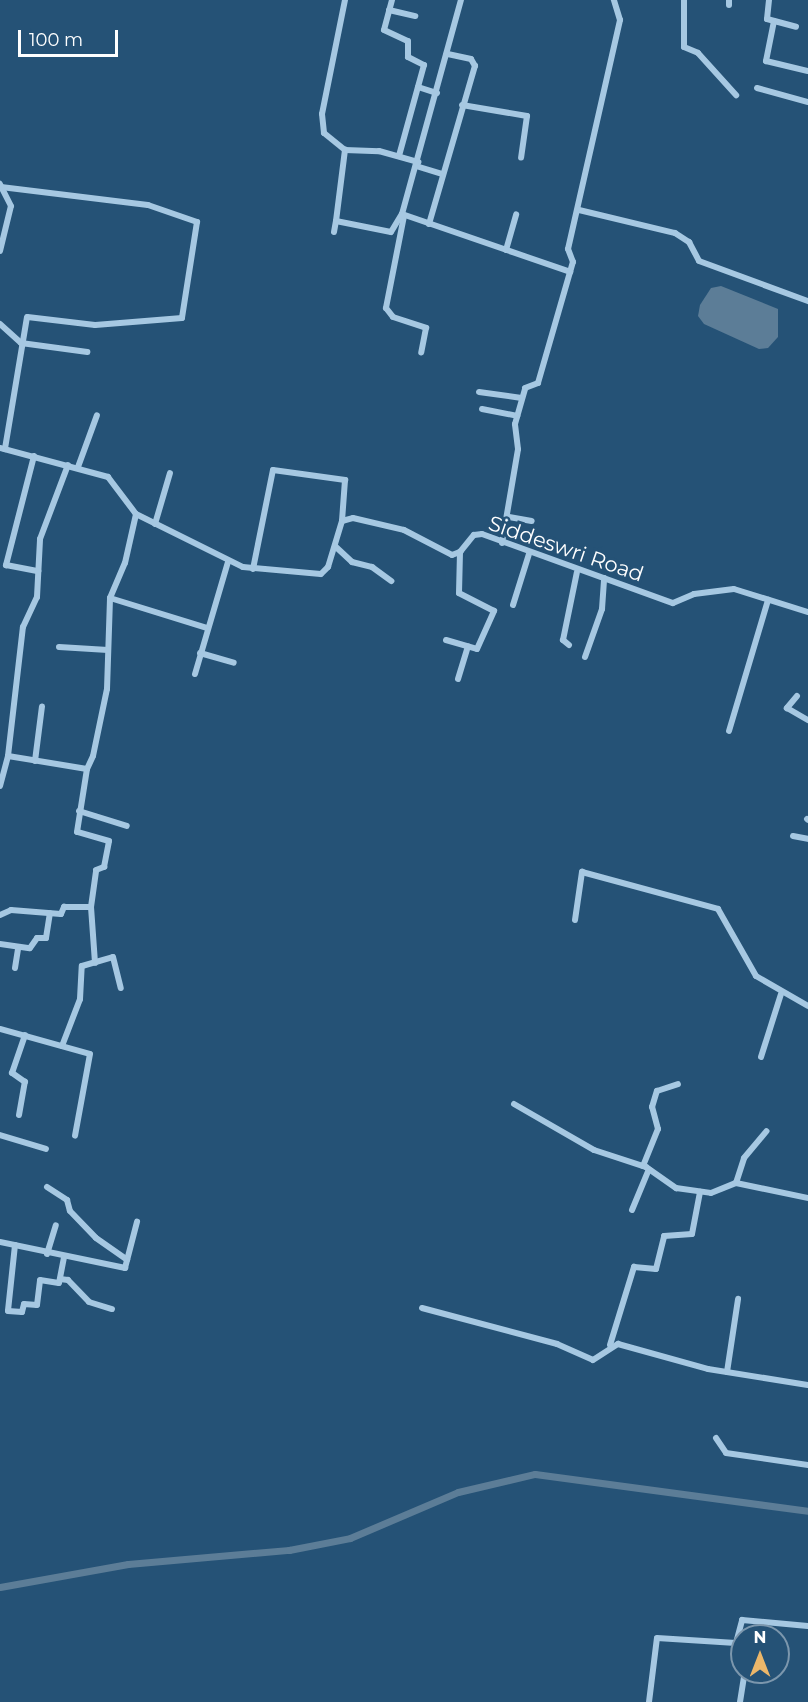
<!DOCTYPE html>
<style>
body{margin:0}
#map{position:relative;width:808px;height:1702px;overflow:hidden;background:#255276;font-family:Montserrat,sans-serif}
div>[style]{position:absolute}
[style*='--x']{left:calc(var(--x)*1px);top:calc(var(--y)*1px);width:calc(var(--w)*1px);rotate:calc(var(--a)*1deg)}
.water>*{inset:0;background:#5c7d97}
.canal>*{height:7px;margin:-3.5px;padding:0 3.5px;transform-origin:3.5px;border-radius:3.5px;background:#5c7d97}
.street>*{height:6px;margin:-3px;padding:0 3px;transform-origin:3px;border-radius:3px;background:#a6c8e2}
span{translate:-50% -50%;white-space:nowrap;text-align:center;line-height:1.15;-webkit-text-stroke:6px #255276;paint-order:stroke}
.street-label{font-size:21px;color:#fff}
.north{position:absolute;left:730px;top:1624px;width:60px;height:60px;box-sizing:border-box;background:#255276;border:2px solid #7c97ad;border-radius:50%;rotate:0deg;font-size:16px;font-weight:700;line-height:24px;text-align:center;color:#fff}
.north::after{content:'';display:block;margin:auto;width:21px;height:27px;background:#ecb76a;clip-path:polygon(50% 0,100% 100%,50% 72%,0 100%)}
.scale{position:absolute;left:18px;top:30px;width:100px;height:27px;box-sizing:border-box;border:3px solid #fff;border-top:0;padding-left:8px;font-size:18px;line-height:21px;white-space:nowrap;color:#fff;-webkit-text-stroke:4px #255276;paint-order:stroke}
</style>
<div id="map">
<div class="water">
<div style="clip-path:polygon(721px 286px,778px 309px,778px 337px,768px 348px,759px 349px,704px 324px,698px 316px,700px 305px,711px 288px)"></div>
</div>
<div class="canal">
<div style="--x:0;--y:1587;--w:130;--a:-10.2"></div>
<div style="--x:128;--y:1564;--w:162;--a:-5"></div>
<div style="--x:289;--y:1550;--w:62;--a:-11.1"></div>
<div style="--x:350;--y:1538;--w:117;--a:-23.1"></div>
<div style="--x:458;--y:1492;--w:79;--a:-13.2"></div>
<div style="--x:535;--y:1474;--w:275;--a:7.7"></div>
</div>
<div class="street">
<div style="--x:345;--y:0;--w:116;--a:101.4"></div>
<div style="--x:322;--y:114;--w:19;--a:84"></div>
<div style="--x:324;--y:133;--w:27;--a:39"></div>
<div style="--x:345;--y:150;--w:34;--a:2"></div>
<div style="--x:379;--y:151;--w:41;--a:15.8"></div>
<div style="--x:392;--y:0;--w:31;--a:105"></div>
<div style="--x:384;--y:30;--w:26;--a:25"></div>
<div style="--x:408;--y:41;--w:16;--a:90"></div>
<div style="--x:408;--y:57;--w:18;--a:27"></div>
<div style="--x:424;--y:65;--w:94;--a:105.4"></div>
<div style="--x:684;--y:0;--w:47;--a:90"></div>
<div style="--x:684;--y:47;--w:15;--a:23"></div>
<div style="--x:698;--y:53;--w:57;--a:47.9"></div>
<div style="--x:769;--y:0;--w:19;--a:96"></div>
<div style="--x:767;--y:19;--w:30;--a:15"></div>
<div style="--x:729;--y:5;--w:5;--a:-90"></div>
<div style="--x:389;--y:10;--w:27;--a:13"></div>
<div style="--x:774;--y:21;--w:41;--a:101.3"></div>
<div style="--x:766;--y:61;--w:43;--a:13.4"></div>
<div style="--x:418;--y:87;--w:20;--a:18"></div>
<div style="--x:757;--y:88;--w:53;--a:15.4"></div>
<div style="--x:462;--y:105;--w:66;--a:9.6"></div>
<div style="--x:527;--y:116;--w:42;--a:98.1"></div>
<div style="--x:416;--y:166;--w:27;--a:17"></div>
<div style="--x:1;--y:187;--w:148;--a:7"></div>
<div style="--x:148;--y:205;--w:52;--a:19.1"></div>
<div style="--x:197;--y:222;--w:97;--a:98.9"></div>
<div style="--x:182;--y:318;--w:87;--a:175.4"></div>
<div style="--x:95;--y:325;--w:68;--a:-173.3"></div>
<div style="--x:27;--y:317;--w:134;--a:99.5"></div>
<div style="--x:579;--y:210;--w:99;--a:13.5"></div>
<div style="--x:675;--y:233;--w:17;--a:33"></div>
<div style="--x:689;--y:242;--w:21;--a:62"></div>
<div style="--x:699;--y:261;--w:116;--a:20.2"></div>
<div style="--x:402;--y:214;--w:222;--a:-74.6"></div>
<div style="--x:404;--y:216;--w:94;--a:101.1"></div>
<div style="--x:386;--y:308;--w:11;--a:52"></div>
<div style="--x:393;--y:317;--w:35;--a:18"></div>
<div style="--x:426;--y:328;--w:25;--a:101"></div>
<div style="--x:336;--y:221;--w:72;--a:-82.8"></div>
<div style="--x:429;--y:224;--w:165;--a:-73.8"></div>
<div style="--x:475;--y:66;--w:8;--a:-120"></div>
<div style="--x:471;--y:59;--w:25;--a:-168"></div>
<div style="--x:334;--y:232;--w:11;--a:-80"></div>
<div style="--x:336;--y:221;--w:56;--a:11.3"></div>
<div style="--x:391;--y:232;--w:21;--a:-59"></div>
<div style="--x:402;--y:214;--w:178;--a:19"></div>
<div style="--x:506;--y:250;--w:37;--a:-74"></div>
<div style="--x:0;--y:251;--w:46;--a:-76.3"></div>
<div style="--x:11;--y:206;--w:25;--a:-117"></div>
<div style="--x:0;--y:324;--w:28;--a:42"></div>
<div style="--x:21;--y:343;--w:67;--a:7.8"></div>
<div style="--x:479;--y:392;--w:43;--a:7.9"></div>
<div style="--x:482;--y:409;--w:36;--a:11"></div>
<div style="--x:0;--y:448;--w:112;--a:15"></div>
<div style="--x:108;--y:477;--w:46;--a:52.9"></div>
<div style="--x:136;--y:514;--w:119;--a:26.4"></div>
<div style="--x:243;--y:567;--w:78;--a:5.1"></div>
<div style="--x:321;--y:574;--w:10;--a:-45"></div>
<div style="--x:328;--y:567;--w:48;--a:-73.1"></div>
<div style="--x:342;--y:521;--w:11;--a:-15"></div>
<div style="--x:353;--y:518;--w:52;--a:13.2"></div>
<div style="--x:404;--y:530;--w:54;--a:27.5"></div>
<div style="--x:452;--y:555;--w:9;--a:-21"></div>
<div style="--x:460;--y:552;--w:22;--a:-51"></div>
<div style="--x:474;--y:535;--w:8;--a:-7"></div>
<div style="--x:482;--y:534;--w:203;--a:19.9"></div>
<div style="--x:673;--y:603;--w:23;--a:-23"></div>
<div style="--x:694;--y:594;--w:40;--a:-7.1"></div>
<div style="--x:734;--y:589;--w:77;--a:17.3"></div>
<div style="--x:34;--y:456;--w:113;--a:104.4"></div>
<div style="--x:6;--y:565;--w:33;--a:11"></div>
<div style="--x:78;--y:467;--w:55;--a:-69.9"></div>
<div style="--x:509;--y:517;--w:23;--a:10"></div>
<div style="--x:155;--y:524;--w:53;--a:-73.6"></div>
<div style="--x:502;--y:543;--w:95;--a:-80.3"></div>
<div style="--x:518;--y:449;--w:25;--a:-97"></div>
<div style="--x:515;--y:424;--w:37;--a:-74"></div>
<div style="--x:525;--y:388;--w:14;--a:-21"></div>
<div style="--x:538;--y:383;--w:126;--a:-73.9"></div>
<div style="--x:573;--y:262;--w:14;--a:-111"></div>
<div style="--x:568;--y:249;--w:235;--a:-77.2"></div>
<div style="--x:620;--y:20;--w:21;--a:-107"></div>
<div style="--x:336;--y:547;--w:22;--a:43"></div>
<div style="--x:352;--y:562;--w:21;--a:14"></div>
<div style="--x:372;--y:567;--w:24;--a:36"></div>
<div style="--x:253;--y:569;--w:101;--a:-78.6"></div>
<div style="--x:273;--y:470;--w:73;--a:7.9"></div>
<div style="--x:345;--y:480;--w:41;--a:94.2"></div>
<div style="--x:110;--y:598;--w:102;--a:17.2"></div>
<div style="--x:513;--y:605;--w:53;--a:-72.6"></div>
<div style="--x:446;--y:640;--w:32;--a:16"></div>
<div style="--x:477;--y:649;--w:42;--a:-65.9"></div>
<div style="--x:494;--y:611;--w:39;--a:-153"></div>
<div style="--x:459;--y:593;--w:41;--a:-88.6"></div>
<div style="--x:569;--y:645;--w:8;--a:-140"></div>
<div style="--x:563;--y:640;--w:69;--a:-78.4"></div>
<div style="--x:59;--y:647;--w:49;--a:3.5"></div>
<div style="--x:200;--y:653;--w:35;--a:16"></div>
<div style="--x:585;--y:657;--w:51;--a:-70.5"></div>
<div style="--x:602;--y:609;--w:31;--a:-86"></div>
<div style="--x:195;--y:674;--w:117;--a:-73.6"></div>
<div style="--x:458;--y:679;--w:34;--a:-73"></div>
<div style="--x:797;--y:696;--w:16;--a:130"></div>
<div style="--x:787;--y:708;--w:24;--a:30"></div>
<div style="--x:729;--y:731;--w:137;--a:-73.4"></div>
<div style="--x:8;--y:756;--w:130;--a:-83.4"></div>
<div style="--x:23;--y:627;--w:33;--a:-65"></div>
<div style="--x:37;--y:597;--w:58;--a:-87"></div>
<div style="--x:40;--y:539;--w:79;--a:-69.3"></div>
<div style="--x:35;--y:761;--w:55;--a:-82.7"></div>
<div style="--x:0;--y:786;--w:31;--a:-75"></div>
<div style="--x:8;--y:756;--w:80;--a:9.3"></div>
<div style="--x:87;--y:769;--w:14;--a:-65"></div>
<div style="--x:93;--y:756;--w:68;--a:-78.2"></div>
<div style="--x:107;--y:689;--w:91;--a:-88.1"></div>
<div style="--x:110;--y:598;--w:38;--a:-67"></div>
<div style="--x:125;--y:563;--w:50;--a:-77.3"></div>
<div style="--x:79;--y:811;--w:50;--a:17.4"></div>
<div style="--x:807;--y:819;--w:1;--a:45"></div>
<div style="--x:793;--y:836;--w:15;--a:11"></div>
<div style="--x:91;--y:907;--w:56;--a:85.9"></div>
<div style="--x:0;--y:915;--w:12;--a:-24"></div>
<div style="--x:11;--y:910;--w:50;--a:4.6"></div>
<div style="--x:61;--y:914;--w:8;--a:-67"></div>
<div style="--x:64;--y:907;--w:27;--a:0"></div>
<div style="--x:91;--y:907;--w:37;--a:-82"></div>
<div style="--x:96;--y:870;--w:9;--a:-21"></div>
<div style="--x:104;--y:867;--w:26;--a:-79"></div>
<div style="--x:109;--y:841;--w:33;--a:-164"></div>
<div style="--x:77;--y:832;--w:64;--a:-81"></div>
<div style="--x:575;--y:920;--w:49;--a:-81.7"></div>
<div style="--x:582;--y:872;--w:141;--a:15.2"></div>
<div style="--x:718;--y:909;--w:77;--a:60.4"></div>
<div style="--x:756;--y:976;--w:60;--a:30"></div>
<div style="--x:0;--y:944;--w:30;--a:8"></div>
<div style="--x:30;--y:948;--w:12;--a:-55"></div>
<div style="--x:37;--y:938;--w:9;--a:0"></div>
<div style="--x:46;--y:938;--w:25;--a:-81"></div>
<div style="--x:15;--y:968;--w:20;--a:-81"></div>
<div style="--x:0;--y:1029;--w:93;--a:15.5"></div>
<div style="--x:90;--y:1054;--w:83;--a:100.4"></div>
<div style="--x:62;--y:1046;--w:50;--a:-69"></div>
<div style="--x:80;--y:999;--w:33;--a:-87"></div>
<div style="--x:82;--y:966;--w:32;--a:-16"></div>
<div style="--x:113;--y:957;--w:32;--a:76"></div>
<div style="--x:761;--y:1057;--w:66;--a:-72.4"></div>
<div style="--x:514;--y:1104;--w:92;--a:29.9"></div>
<div style="--x:594;--y:1150;--w:55;--a:18.1"></div>
<div style="--x:646;--y:1167;--w:37;--a:35"></div>
<div style="--x:676;--y:1188;--w:35;--a:8"></div>
<div style="--x:711;--y:1193;--w:27;--a:-22"></div>
<div style="--x:736;--y:1183;--w:74;--a:11.8"></div>
<div style="--x:19;--y:1115;--w:34;--a:-80"></div>
<div style="--x:25;--y:1082;--w:16;--a:-145"></div>
<div style="--x:12;--y:1073;--w:40;--a:-71.1"></div>
<div style="--x:0;--y:1135;--w:48;--a:16.9"></div>
<div style="--x:643;--y:1166;--w:40;--a:-68"></div>
<div style="--x:658;--y:1129;--w:23;--a:-105"></div>
<div style="--x:652;--y:1107;--w:17;--a:-73"></div>
<div style="--x:657;--y:1091;--w:22;--a:-18"></div>
<div style="--x:736;--y:1183;--w:26;--a:-72"></div>
<div style="--x:744;--y:1158;--w:35;--a:-50"></div>
<div style="--x:47;--y:1187;--w:24;--a:33"></div>
<div style="--x:67;--y:1200;--w:11;--a:75"></div>
<div style="--x:70;--y:1211;--w:37;--a:46"></div>
<div style="--x:96;--y:1238;--w:38;--a:35"></div>
<div style="--x:632;--y:1210;--w:44;--a:-67.5"></div>
<div style="--x:0;--y:1242;--w:128;--a:11.7"></div>
<div style="--x:125;--y:1268;--w:48;--a:-75.4"></div>
<div style="--x:15;--y:1245;--w:66;--a:96.1"></div>
<div style="--x:8;--y:1311;--w:14;--a:4"></div>
<div style="--x:22;--y:1312;--w:8;--a:-76"></div>
<div style="--x:24;--y:1304;--w:13;--a:4"></div>
<div style="--x:37;--y:1305;--w:25;--a:-83"></div>
<div style="--x:40;--y:1280;--w:19;--a:9"></div>
<div style="--x:59;--y:1283;--w:26;--a:-79"></div>
<div style="--x:47;--y:1254;--w:30;--a:-73"></div>
<div style="--x:60;--y:1279;--w:8;--a:7"></div>
<div style="--x:68;--y:1280;--w:30;--a:46"></div>
<div style="--x:89;--y:1302;--w:24;--a:17"></div>
<div style="--x:422;--y:1308;--w:140;--a:14.9"></div>
<div style="--x:557;--y:1344;--w:39;--a:24"></div>
<div style="--x:593;--y:1360;--w:30;--a:-33"></div>
<div style="--x:618;--y:1344;--w:93;--a:15.5"></div>
<div style="--x:708;--y:1369;--w:101;--a:9.1"></div>
<div style="--x:610;--y:1345;--w:82;--a:-72.9"></div>
<div style="--x:634;--y:1267;--w:22;--a:5"></div>
<div style="--x:656;--y:1269;--w:34;--a:-76"></div>
<div style="--x:664;--y:1236;--w:28;--a:-4"></div>
<div style="--x:692;--y:1234;--w:43;--a:-79.2"></div>
<div style="--x:727;--y:1372;--w:74;--a:-81.4"></div>
<div style="--x:716;--y:1438;--w:18;--a:56"></div>
<div style="--x:726;--y:1453;--w:83;--a:8.3"></div>
<div style="--x:649;--y:1702;--w:64;--a:-82.9"></div>
<div style="--x:657;--y:1638;--w:79;--a:3.6"></div>
<div style="--x:736;--y:1643;--w:24;--a:-75"></div>
<div style="--x:742;--y:1620;--w:66;--a:5.2"></div>
<div style="--x:740;--y:1702;--w:30;--a:-81"></div>
</div>
<div class="street-label">
<span style="left:566px;top:549px;rotate:19deg">Siddeswri Road</span>
</div>
<div class="north">N</div>
<div class="scale">100 m</div>
</div>
